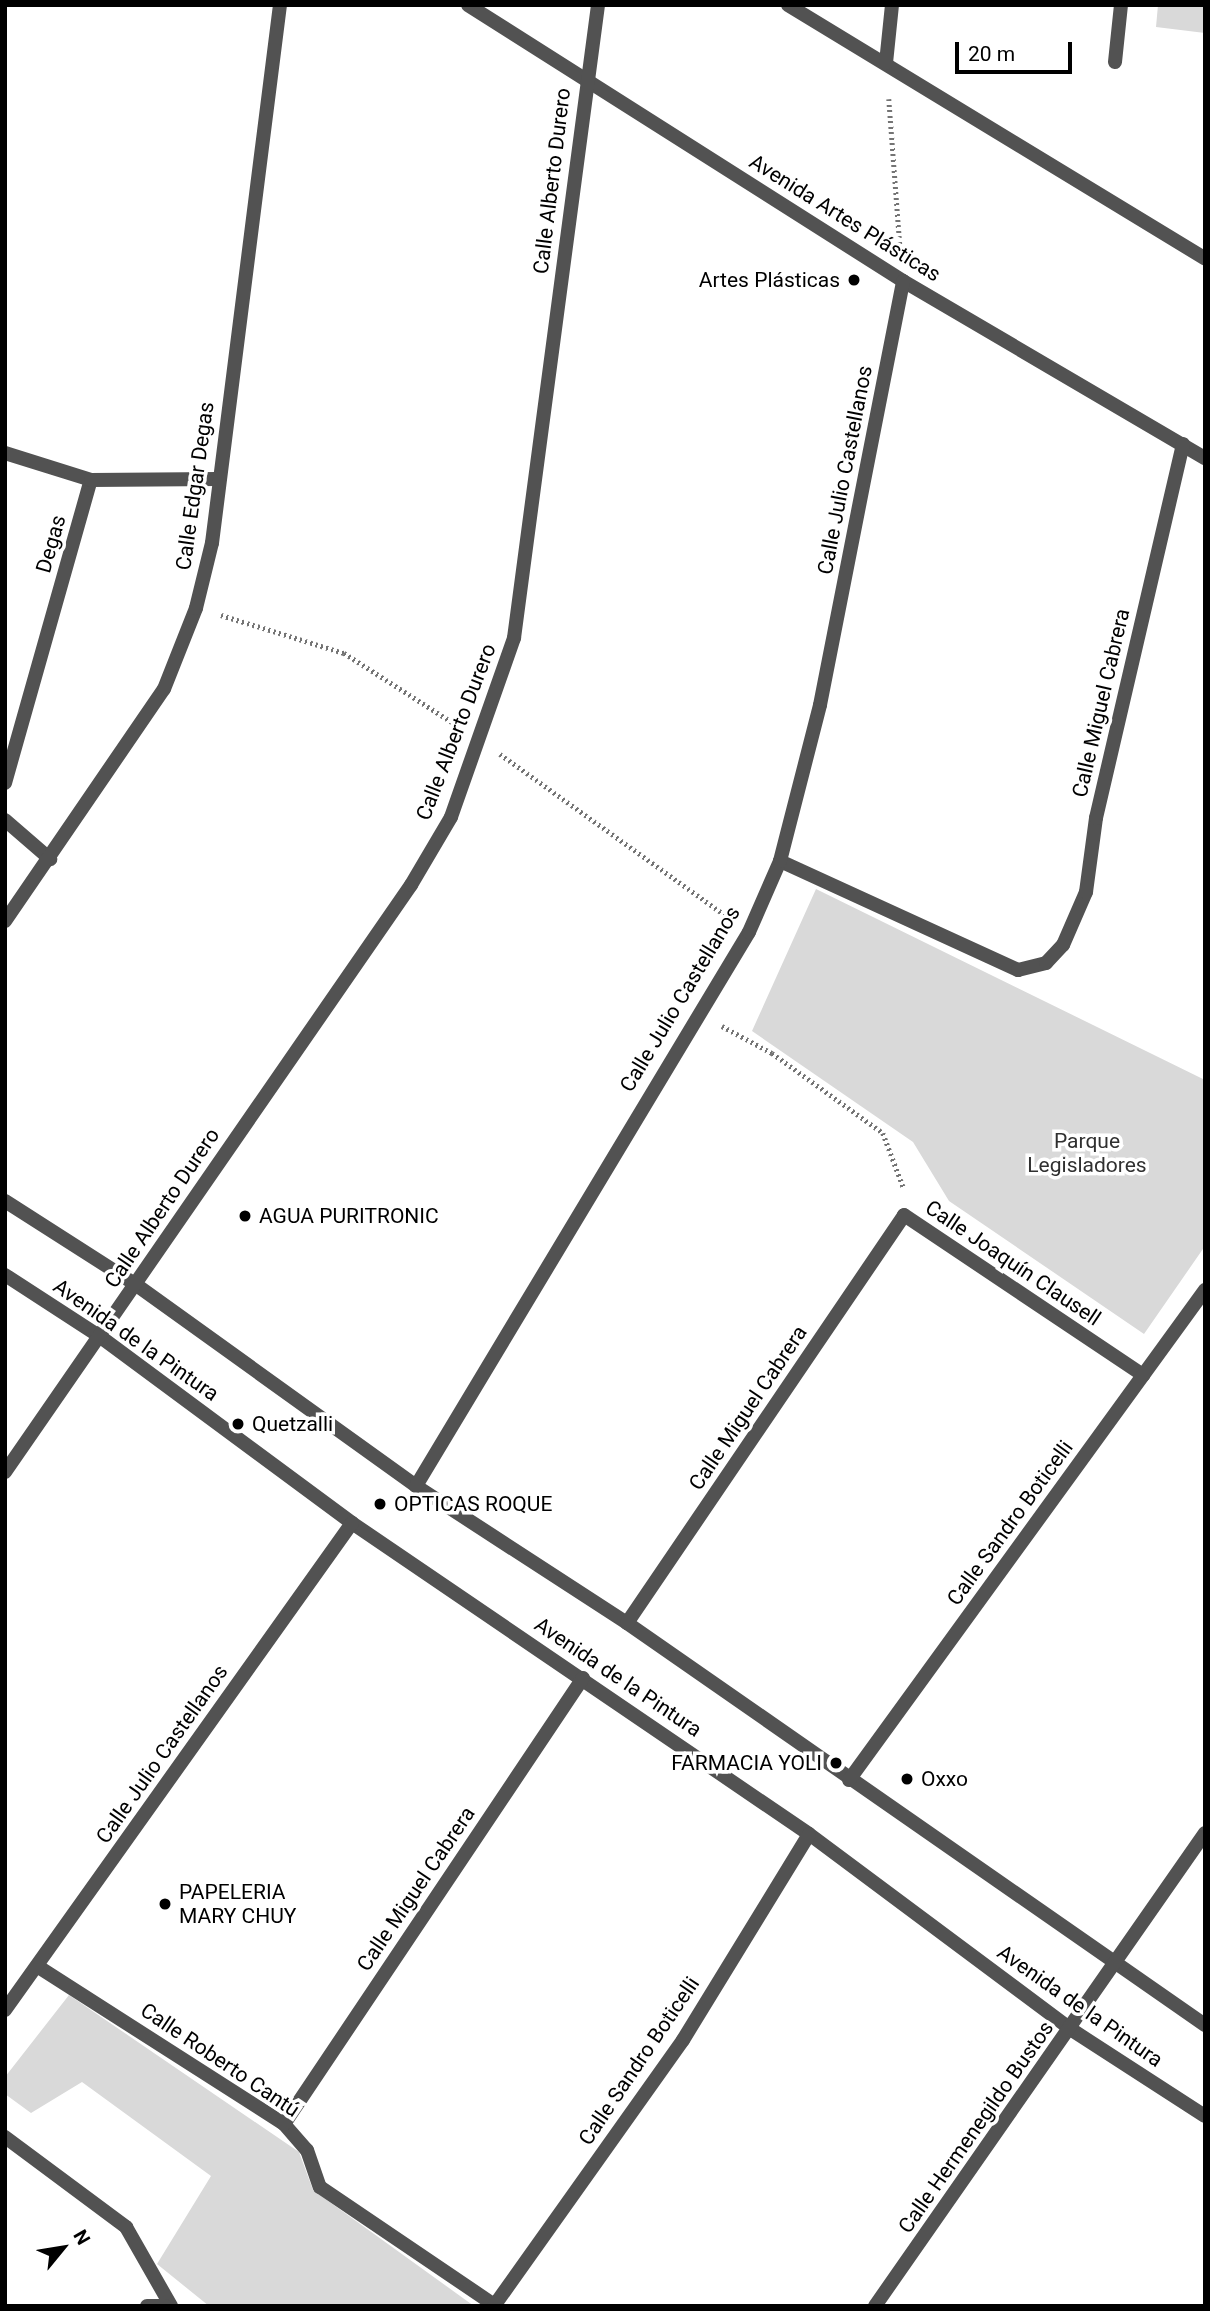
<!DOCTYPE html>
<meta charset="utf-8">
<style>
body{margin:0}
#map{position:relative;width:1210px;height:2311px;overflow:hidden;background:#fff;font-family:Roboto,sans-serif}
div>[style]{position:absolute}
[style*='--x']{left:calc(var(--x)*1px);top:calc(var(--y)*1px);width:calc(var(--w)*1px);rotate:calc(var(--a)*1deg)}
.green>*{inset:0;background:#d9d9d9}
.path>*{height:4.5px;margin-top:-2.25px;transform-origin:0;background:repeating-linear-gradient(90deg,#747474 0 2px,transparent 0 5.5px)}
.pedestrian>*{height:14px;margin:-7px;padding:0 7px;transform-origin:7px;border-radius:7px;background:#525252}
.minor>*{height:14px;margin:-7px;padding:0 7px;transform-origin:7px;border-radius:7px;background:#525252}
.dots>*{width:19px;height:19px;translate:-50% -50%;box-sizing:border-box;border:4px solid #fff;border-radius:50%}
span{translate:-50% -50%;white-space:nowrap;text-align:center;line-height:1.15;-webkit-text-stroke:7px #fff;paint-order:stroke}
.street-label{font-size:21px;color:#000}
.poi-label{font-size:21px;color:#000}
.right{translate:-100% -50%;text-align:right}
.left{translate:0 -50%;text-align:left}
.park-label{font-size:21px;color:#303030}
.frame{position:absolute;inset:0;border:7px solid #000;pointer-events:none}
.north{position:absolute;left:28px;top:2213px;width:70px;height:70px;-webkit-text-stroke:5px #fff;paint-order:stroke;rotate:60deg;font-size:19px;font-weight:700;line-height:28px;text-align:center;color:#000}
.north::after{content:'';display:block;margin:auto;width:24px;height:32px;background:#000;clip-path:polygon(50% 0,100% 100%,50% 72%,0 100%)}
.scale{position:absolute;left:955px;top:42px;width:117px;height:32px;box-sizing:border-box;border:4px solid #000;border-top:0;padding-left:9px;font-size:21px;line-height:24px;white-space:nowrap;color:#000;-webkit-text-stroke:5px #fff;paint-order:stroke}
</style>
<div id="map">
<div class="green">
<div style="clip-path:polygon(1158px 5px,1205px 5px,1205px 33px,1156px 27px)"></div>
<div style="clip-path:polygon(816px 889px,1205px 1080px,1205px 1246px,1144px 1334px,949px 1201px,913px 1142px,752px 1031px)"></div>
<div style="clip-path:polygon(69px 1995px,299px 2152px,313px 2190px,474px 2306px,209px 2306px,157px 2264px,211px 2176px,82px 2082px,31px 2113px,5px 2094px,5px 2077px)"></div>
</div>
<div class="path">
<div style="--x:889;--y:99;--w:148;--a:85.7"></div>
<div style="--x:221;--y:615;--w:129;--a:17.2"></div>
<div style="--x:344;--y:653;--w:132;--a:32.6"></div>
<div style="--x:500;--y:754;--w:278;--a:35.6"></div>
<div style="--x:722;--y:1026;--w:57;--a:28.4"></div>
<div style="--x:772;--y:1053;--w:137;--a:35.8"></div>
<div style="--x:883;--y:1133;--w:60;--a:69.4"></div>
</div>
<div class="pedestrian">
<div style="--x:1115;--y:62;--w:57;--a:-84"></div>
<div style="--x:5;--y:783;--w:315;--a:-74.2"></div>
<div style="--x:284;--y:2124;--w:35;--a:49"></div>
<div style="--x:307;--y:2150;--w:39;--a:71"></div>
<div style="--x:320;--y:2187;--w:210;--a:34.1"></div>
</div>
<div class="minor">
<div style="--x:468;--y:5;--w:515;--a:32.39"></div>
<div style="--x:903;--y:281;--w:350;--a:30.4"></div>
<div style="--x:788;--y:5;--w:488;--a:31.3"></div>
<div style="--x:886;--y:63;--w:58;--a:-84.1"></div>
<div style="--x:5;--y:453;--w:90;--a:17.4"></div>
<div style="--x:91;--y:480;--w:127;--a:-0.5"></div>
<div style="--x:5;--y:820;--w:60;--a:40.9"></div>
<div style="--x:780;--y:861;--w:262;--a:24.6"></div>
<div style="--x:1018;--y:970;--w:29;--a:-14"></div>
<div style="--x:1046;--y:963;--w:25;--a:-47"></div>
<div style="--x:1063;--y:945;--w:58;--a:-66.5"></div>
<div style="--x:1086;--y:892;--w:75;--a:-82.3"></div>
<div style="--x:1096;--y:818;--w:384;--a:-76.9"></div>
<div style="--x:5;--y:921;--w:281;--a:-55.6"></div>
<div style="--x:164;--y:689;--w:87;--a:-68.4"></div>
<div style="--x:196;--y:608;--w:67;--a:-76.2"></div>
<div style="--x:212;--y:543;--w:542;--a:-82.8"></div>
<div style="--x:5;--y:1201;--w:154;--a:32.6"></div>
<div style="--x:135;--y:1284;--w:346;--a:35.7"></div>
<div style="--x:416;--y:1486;--w:252;--a:33"></div>
<div style="--x:627;--y:1623;--w:704;--a:34.82"></div>
<div style="--x:5;--y:1275;--w:116;--a:33"></div>
<div style="--x:102;--y:1338;--w:311;--a:36.5"></div>
<div style="--x:352;--y:1523;--w:553;--a:34.24"></div>
<div style="--x:809;--y:1834;--w:328;--a:36.7"></div>
<div style="--x:1072;--y:2030;--w:158;--a:32.9"></div>
<div style="--x:5;--y:1472;--w:714;--a:-55.33"></div>
<div style="--x:411;--y:885;--w:79;--a:-59.5"></div>
<div style="--x:451;--y:817;--w:190;--a:-70.6"></div>
<div style="--x:514;--y:638;--w:639;--a:-82.44"></div>
<div style="--x:416;--y:1486;--w:646;--a:-58.99"></div>
<div style="--x:749;--y:932;--w:77;--a:-66.4"></div>
<div style="--x:780;--y:861;--w:161;--a:-75.6"></div>
<div style="--x:820;--y:705;--w:432;--a:-78.9"></div>
<div style="--x:627;--y:1623;--w:493;--a:-55.8"></div>
<div style="--x:904;--y:1215;--w:288;--a:33.8"></div>
<div style="--x:849;--y:1780;--w:606;--a:-54"></div>
<div style="--x:37;--y:1966;--w:293;--a:32.6"></div>
<div style="--x:284;--y:2124;--w:537;--a:-56.16"></div>
<div style="--x:5;--y:2010;--w:598;--a:-54.53"></div>
<div style="--x:5;--y:2137;--w:151;--a:36.6"></div>
<div style="--x:126;--y:2227;--w:91;--a:60.3"></div>
<div style="--x:147;--y:2306;--w:18;--a:0"></div>
<div style="--x:494;--y:2306;--w:326;--a:-54.6"></div>
<div style="--x:683;--y:2040;--w:241;--a:-58.5"></div>
<div style="--x:875;--y:2306;--w:577;--a:-55.1"></div>
</div>
<div class="dots">
<div style="left:854px;top:280px;background:#000"></div>
<div style="left:245px;top:1216px;background:#000"></div>
<div style="left:238px;top:1424px;background:#000"></div>
<div style="left:380px;top:1504px;background:#000"></div>
<div style="left:836px;top:1763px;background:#000"></div>
<div style="left:907px;top:1779px;background:#000"></div>
<div style="left:165px;top:1904px;background:#000"></div>
</div>
<div class="street-label">
<span style="left:552px;top:181px;rotate:-83deg">Calle Alberto Durero</span>
<span style="left:845px;top:218px;rotate:32deg">Avenida Artes Plásticas</span>
<span style="left:845px;top:470px;rotate:-79deg">Calle Julio Castellanos</span>
<span style="left:195px;top:486px;rotate:-82deg">Calle Edgar Degas</span>
<span style="left:51px;top:544px;rotate:-74deg">Degas</span>
<span style="left:1101px;top:703px;rotate:-77deg">Calle Miguel Cabrera</span>
<span style="left:456px;top:732px;rotate:-69deg">Calle Alberto Durero</span>
<span style="left:680px;top:999px;rotate:-59deg">Calle Julio Castellanos</span>
<span style="left:162px;top:1208px;rotate:-56deg">Calle Alberto Durero</span>
<span style="left:1013px;top:1263px;rotate:34deg">Calle Joaquín Clausell</span>
<span style="left:136px;top:1340px;rotate:35deg">Avenida de la Pintura</span>
<span style="left:748px;top:1408px;rotate:-56deg">Calle Miguel Cabrera</span>
<span style="left:1010px;top:1523px;rotate:-54deg">Calle Sandro Boticelli</span>
<span style="left:618px;top:1677px;rotate:34deg">Avenida de la Pintura</span>
<span style="left:162px;top:1754px;rotate:-55deg">Calle Julio Castellanos</span>
<span style="left:416px;top:1889px;rotate:-56deg">Calle Miguel Cabrera</span>
<span style="left:1080px;top:2006px;rotate:35deg">Avenida de la Pintura</span>
<span style="left:220px;top:2060px;rotate:34deg">Calle Roberto Cantú</span>
<span style="left:639px;top:2061px;rotate:-56deg">Calle Sandro Boticelli</span>
<span style="left:976px;top:2127px;rotate:-55deg">Calle Hermenegildo Bustos</span>
</div>
<div class="poi-label">
<span class="right" style="left:840px;top:280px">Artes Plásticas</span>
<span class="left" style="left:259px;top:1216px">AGUA PURITRONIC</span>
<span class="left" style="left:252px;top:1424px">Quetzalli</span>
<span class="left" style="left:394px;top:1504px">OPTICAS ROQUE</span>
<span class="right" style="left:822px;top:1763px">FARMACIA YOLI</span>
<span class="left" style="left:921px;top:1779px">Oxxo</span>
<span class="left" style="left:179px;top:1904px">PAPELERIA<br>MARY CHUY</span>
</div>
<div class="park-label">
<span style="left:1087px;top:1153px">Parque<br>Legisladores</span>
</div>
<div class="frame"></div>
<div class="north">N</div>
<div class="scale">20 m</div>
</div>
